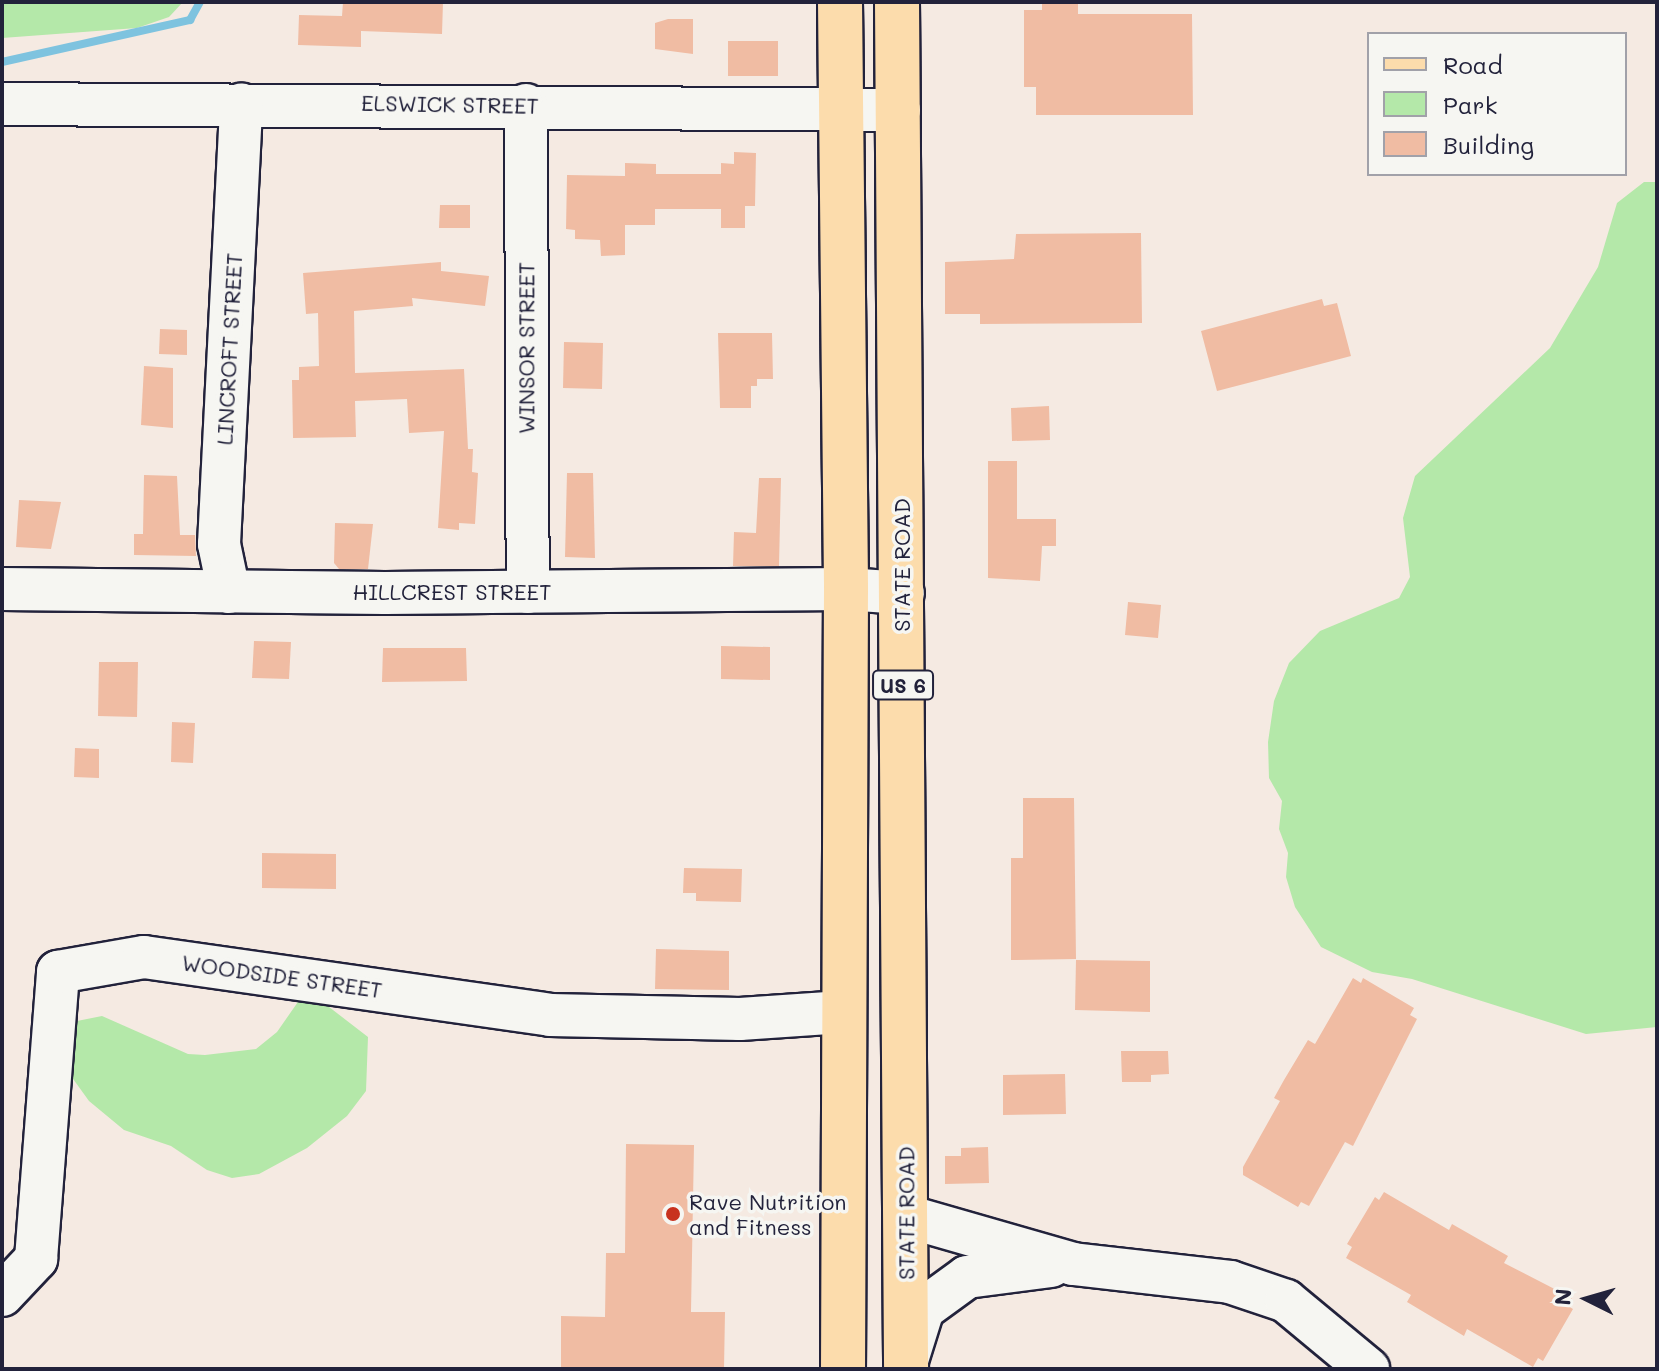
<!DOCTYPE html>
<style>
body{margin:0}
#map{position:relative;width:1659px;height:1371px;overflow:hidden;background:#f5eae2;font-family:Mali,sans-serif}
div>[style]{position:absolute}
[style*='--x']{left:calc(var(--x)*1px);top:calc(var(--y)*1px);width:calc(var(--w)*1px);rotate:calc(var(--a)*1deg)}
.green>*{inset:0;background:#b4e8a9}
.stream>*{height:8px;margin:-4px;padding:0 4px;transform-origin:4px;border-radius:4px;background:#7ec3df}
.building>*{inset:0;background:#f0bca3}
.roads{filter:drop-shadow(2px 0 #22223b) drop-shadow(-2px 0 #22223b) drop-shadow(0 2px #22223b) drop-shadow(0 -2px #22223b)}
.minor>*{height:42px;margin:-21px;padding:0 21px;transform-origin:21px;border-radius:21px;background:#f6f6f2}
.major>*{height:44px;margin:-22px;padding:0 22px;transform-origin:22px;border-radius:22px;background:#fcdcac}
.dots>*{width:22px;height:22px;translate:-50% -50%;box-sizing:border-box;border:4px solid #f6f6f2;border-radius:50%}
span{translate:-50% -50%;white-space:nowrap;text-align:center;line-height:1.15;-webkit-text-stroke:7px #f6f6f2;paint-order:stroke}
.shield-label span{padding:2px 6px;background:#f6f6f2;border:2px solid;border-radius:6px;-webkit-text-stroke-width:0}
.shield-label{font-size:20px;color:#22223b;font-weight:700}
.street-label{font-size:22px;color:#22223b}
.poi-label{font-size:22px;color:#22223b}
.left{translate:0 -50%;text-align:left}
.frame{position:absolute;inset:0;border:4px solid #22223b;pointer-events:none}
.legend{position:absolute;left:1367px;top:32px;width:260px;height:144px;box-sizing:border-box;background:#f6f6f2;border:2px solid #a1a1a9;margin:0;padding:10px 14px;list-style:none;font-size:24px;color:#22223b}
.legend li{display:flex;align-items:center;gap:16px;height:40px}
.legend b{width:40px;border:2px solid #a1a1a9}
.north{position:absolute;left:1547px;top:1259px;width:80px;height:80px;-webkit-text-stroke:6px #f6f6f2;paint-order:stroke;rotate:275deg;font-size:22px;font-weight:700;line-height:32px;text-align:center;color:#22223b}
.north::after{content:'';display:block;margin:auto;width:28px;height:36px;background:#22223b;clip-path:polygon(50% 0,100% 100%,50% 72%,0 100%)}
</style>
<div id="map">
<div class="green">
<div style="clip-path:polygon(2px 2px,183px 2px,169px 17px,137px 28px,2px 38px)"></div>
<div style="clip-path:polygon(1644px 182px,1657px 182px,1657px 1027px,1586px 1034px,1412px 979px,1372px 972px,1321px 947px,1295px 907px,1286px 877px,1288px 853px,1279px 829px,1282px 801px,1269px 778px,1268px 742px,1274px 701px,1289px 663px,1320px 631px,1399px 598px,1410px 577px,1403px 518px,1415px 476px,1550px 348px,1598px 267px,1617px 203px)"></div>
<div style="clip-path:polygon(300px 999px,320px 1000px,368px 1037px,366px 1091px,347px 1116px,307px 1148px,259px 1174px,232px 1178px,207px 1170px,171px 1146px,124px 1130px,89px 1101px,63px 1065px,67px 1029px,77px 1021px,102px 1016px,188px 1054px,205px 1055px,256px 1049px,277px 1032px)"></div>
</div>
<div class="stream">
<div style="--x:2;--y:62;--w:193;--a:-12.6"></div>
<div style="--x:190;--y:20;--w:21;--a:-61"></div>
</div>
<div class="building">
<div style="clip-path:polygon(343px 2px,443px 2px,442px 34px,361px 31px,361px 47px,298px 45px,299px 15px,342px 16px)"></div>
<div style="clip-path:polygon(1042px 2px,1078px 2px,1078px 14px,1192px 14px,1193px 115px,1036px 115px,1036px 87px,1024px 87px,1024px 10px,1042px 10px)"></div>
<div style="clip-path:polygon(668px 19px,693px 19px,693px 54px,655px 49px,655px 23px)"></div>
<div style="clip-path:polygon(728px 41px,778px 41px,778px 76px,728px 76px)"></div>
<div style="clip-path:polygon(734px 152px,756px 153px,755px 206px,745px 206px,745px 228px,721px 228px,721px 209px,655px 209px,655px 225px,625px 225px,625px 255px,601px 256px,600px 240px,575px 239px,575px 230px,566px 229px,567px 175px,625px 176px,625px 163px,656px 164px,656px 174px,721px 174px,721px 163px,734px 164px)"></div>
<div style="clip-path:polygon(440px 205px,470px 205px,470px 228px,439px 228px)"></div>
<div style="clip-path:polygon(1141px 233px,1142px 323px,980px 324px,980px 314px,945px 314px,945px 262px,1014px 259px,1016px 234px)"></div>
<div style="clip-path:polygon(441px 262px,441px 271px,489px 276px,485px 306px,412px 298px,413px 306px,354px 311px,355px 373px,464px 369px,468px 449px,473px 449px,472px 472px,478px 473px,475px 524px,459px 523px,459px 530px,438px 528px,444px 431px,409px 433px,407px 399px,355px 401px,356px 437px,293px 438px,292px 380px,299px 380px,299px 367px,319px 366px,318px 313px,306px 314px,303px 273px)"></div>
<div style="clip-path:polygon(1322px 299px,1324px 306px,1337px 303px,1351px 356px,1217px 391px,1201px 331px)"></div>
<div style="clip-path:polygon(160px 329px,187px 330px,187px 355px,159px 354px)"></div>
<div style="clip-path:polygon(718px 333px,772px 333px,773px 379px,757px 379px,757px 386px,751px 386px,751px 408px,720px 408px)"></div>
<div style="clip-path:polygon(564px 342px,603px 343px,602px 389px,563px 388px)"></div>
<div style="clip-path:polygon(144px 366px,173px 368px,173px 428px,141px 425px)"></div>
<div style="clip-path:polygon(1049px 406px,1050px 440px,1012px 441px,1011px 408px)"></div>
<div style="clip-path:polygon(988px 461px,1017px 461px,1017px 519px,1056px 519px,1056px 546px,1042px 546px,1040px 581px,988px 578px)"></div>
<div style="clip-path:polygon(567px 473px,593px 473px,595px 558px,565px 557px)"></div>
<div style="clip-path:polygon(144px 475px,177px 476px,180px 535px,195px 535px,196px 556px,134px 555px,134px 534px,143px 534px)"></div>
<div style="clip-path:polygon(759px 478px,781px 478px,779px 566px,733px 566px,734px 532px,756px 533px)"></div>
<div style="clip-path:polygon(19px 500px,61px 502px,51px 549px,16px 547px)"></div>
<div style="clip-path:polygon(335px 523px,373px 524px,368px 569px,339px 569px,334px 563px)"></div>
<div style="clip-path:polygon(1128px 602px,1161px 605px,1158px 638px,1125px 635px)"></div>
<div style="clip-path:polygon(254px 641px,291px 642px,289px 679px,252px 678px)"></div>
<div style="clip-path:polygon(721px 646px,770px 647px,770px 680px,721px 679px)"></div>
<div style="clip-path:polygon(383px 648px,466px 648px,467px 681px,382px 682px)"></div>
<div style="clip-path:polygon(99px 662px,138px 662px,137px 717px,98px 716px)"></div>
<div style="clip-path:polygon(172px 722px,195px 723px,193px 763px,171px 762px)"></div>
<div style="clip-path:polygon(75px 748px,99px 749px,99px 778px,74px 777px)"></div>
<div style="clip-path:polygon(1023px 798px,1074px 798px,1076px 959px,1011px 960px,1011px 858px,1023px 858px)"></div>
<div style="clip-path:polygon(262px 853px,336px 854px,336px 889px,262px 888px)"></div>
<div style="clip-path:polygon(684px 868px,742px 869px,741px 902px,696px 901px,696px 893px,683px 893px)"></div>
<div style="clip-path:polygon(656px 949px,729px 951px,729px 990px,655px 989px)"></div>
<div style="clip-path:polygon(1076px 960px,1150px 961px,1150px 1012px,1075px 1010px)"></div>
<div style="clip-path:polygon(1353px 978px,1361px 983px,1363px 978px,1414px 1008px,1410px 1015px,1417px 1019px,1353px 1146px,1345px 1142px,1309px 1206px,1301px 1202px,1298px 1207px,1243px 1175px,1243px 1167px,1280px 1101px,1274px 1098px,1284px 1080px,1308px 1040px,1315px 1044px)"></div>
<div style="clip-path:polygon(1121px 1051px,1168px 1051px,1169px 1074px,1151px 1075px,1151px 1082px,1122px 1082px)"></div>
<div style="clip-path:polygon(1065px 1074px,1066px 1114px,1003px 1115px,1003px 1075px)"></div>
<div style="clip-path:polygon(626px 1144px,694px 1145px,691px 1312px,725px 1312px,724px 1369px,561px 1369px,561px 1316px,605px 1317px,606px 1253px,625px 1253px)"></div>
<div style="clip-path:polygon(988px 1147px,989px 1183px,945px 1184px,945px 1156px,961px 1156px,961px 1148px)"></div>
<div style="clip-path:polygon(1384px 1192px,1449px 1230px,1452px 1224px,1508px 1256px,1504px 1263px,1572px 1298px,1568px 1306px,1573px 1309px,1543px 1361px,1538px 1358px,1533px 1367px,1467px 1329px,1464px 1336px,1407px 1302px,1411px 1295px,1346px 1258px,1352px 1247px,1347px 1244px,1375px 1197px,1379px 1200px)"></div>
</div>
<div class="roads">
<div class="minor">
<div style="--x:2;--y:104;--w:897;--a:0.38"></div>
<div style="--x:526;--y:105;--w:487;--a:89.8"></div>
<div style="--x:2;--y:589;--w:383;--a:0.6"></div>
<div style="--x:385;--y:593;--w:461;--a:-0.5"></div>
<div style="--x:846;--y:589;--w:57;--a:4"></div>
<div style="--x:229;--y:592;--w:49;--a:-101.8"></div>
<div style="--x:219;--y:544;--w:440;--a:-87.1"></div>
<div style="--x:906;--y:1216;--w:174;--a:16"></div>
<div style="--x:1073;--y:1264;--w:158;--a:6.5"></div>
<div style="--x:1230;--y:1282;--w:59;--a:18.7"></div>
<div style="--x:1286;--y:1301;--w:107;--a:39.7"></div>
<div style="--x:2;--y:1295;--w:50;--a:-46.6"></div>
<div style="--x:36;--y:1259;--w:288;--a:-85.6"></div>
<div style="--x:58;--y:972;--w:87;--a:-9.9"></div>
<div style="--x:144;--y:957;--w:410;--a:8.1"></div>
<div style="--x:550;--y:1015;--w:190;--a:1.2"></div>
<div style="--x:740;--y:1019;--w:103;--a:-3.9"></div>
<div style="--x:908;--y:1357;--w:50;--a:-72.6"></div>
<div style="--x:923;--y:1309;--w:54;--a:-36"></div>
<div style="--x:967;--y:1277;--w:85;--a:-7.5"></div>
</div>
<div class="major">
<div style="--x:840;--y:2;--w:587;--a:89.41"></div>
<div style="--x:846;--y:589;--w:780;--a:90.22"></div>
<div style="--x:897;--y:2;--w:1367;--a:89.62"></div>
</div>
</div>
<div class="dots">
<div style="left:673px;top:1214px;background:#c8321e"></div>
</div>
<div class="shield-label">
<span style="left:903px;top:685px">US 6</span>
</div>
<div class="street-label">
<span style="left:450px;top:104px;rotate:1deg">ELSWICK STREET</span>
<span style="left:526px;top:348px;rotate:-90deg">WINSOR STREET</span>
<span style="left:229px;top:349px;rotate:-87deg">LINCROFT STREET</span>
<span style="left:902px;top:565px;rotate:-90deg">STATE ROAD</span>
<span style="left:452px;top:592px">HILLCREST STREET</span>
<span style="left:282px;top:976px;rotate:8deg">WOODSIDE STREET</span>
<span style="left:906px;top:1213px;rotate:-90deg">STATE ROAD</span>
</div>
<div class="poi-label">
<span class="left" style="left:689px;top:1214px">Rave Nutrition<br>and Fitness</span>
</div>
<div class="frame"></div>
<ul class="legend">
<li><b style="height:10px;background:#fcdcac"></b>Road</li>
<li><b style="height:22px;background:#b4e8a9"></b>Park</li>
<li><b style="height:22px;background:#f0bca3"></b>Building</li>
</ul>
<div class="north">N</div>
</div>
